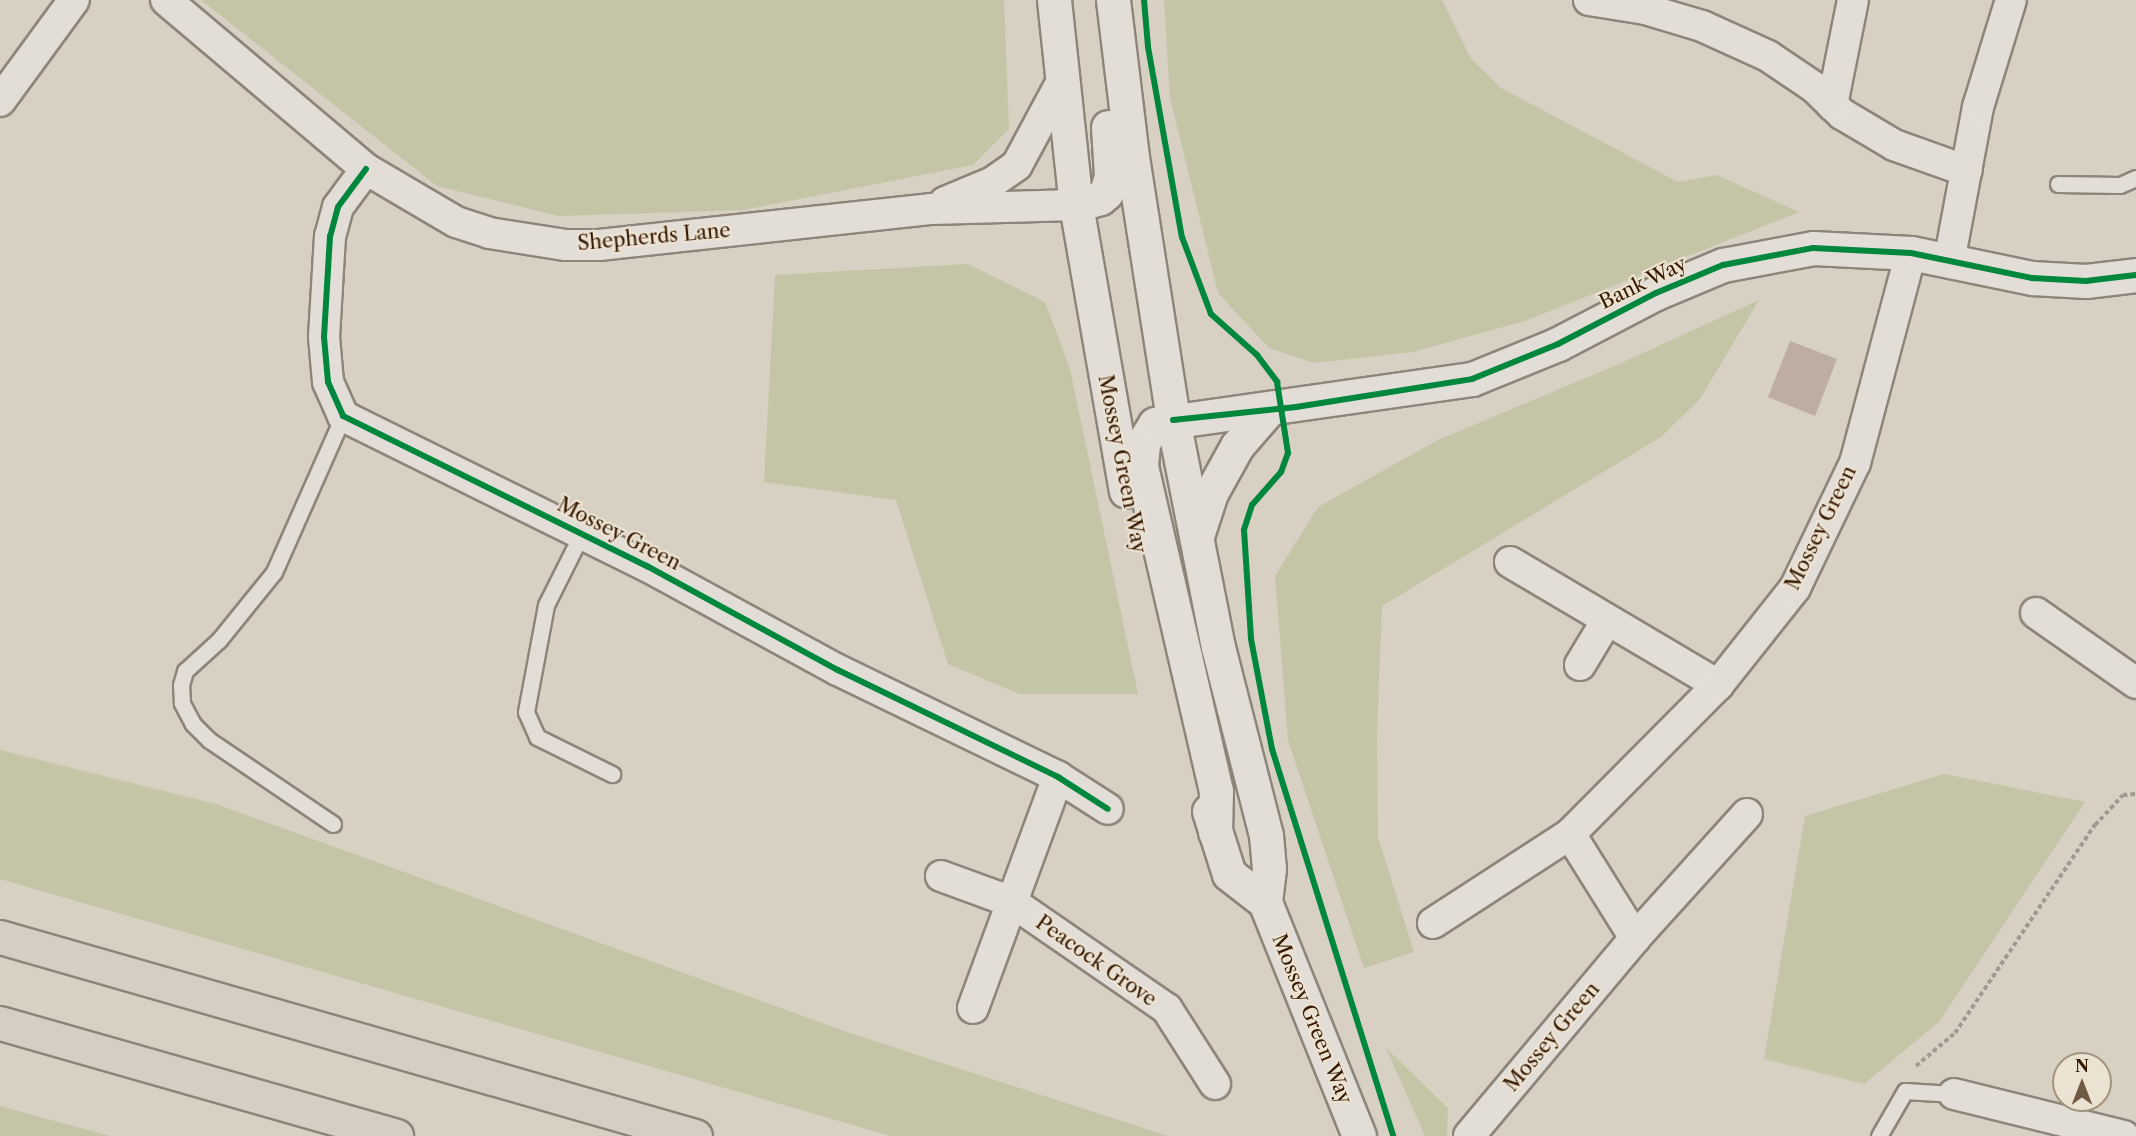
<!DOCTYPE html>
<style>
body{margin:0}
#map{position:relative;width:2136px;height:1136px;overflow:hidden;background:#d8d0c3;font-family:"Libre Caslon Text",serif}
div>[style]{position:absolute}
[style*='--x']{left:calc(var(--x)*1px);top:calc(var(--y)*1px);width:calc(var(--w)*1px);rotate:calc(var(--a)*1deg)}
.green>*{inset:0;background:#c4c5a6}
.building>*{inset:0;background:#beaea1}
.path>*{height:4px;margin-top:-2px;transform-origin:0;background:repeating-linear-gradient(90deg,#a19a93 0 4.5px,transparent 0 7.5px)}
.roads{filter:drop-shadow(2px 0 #8d857a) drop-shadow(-2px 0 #8d857a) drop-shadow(0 2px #8d857a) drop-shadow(0 -2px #8d857a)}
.lane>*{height:15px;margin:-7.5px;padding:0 7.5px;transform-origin:7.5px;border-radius:7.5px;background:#e2ded7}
.street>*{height:30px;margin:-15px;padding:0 15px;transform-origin:15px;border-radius:15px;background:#e2ded7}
.secondary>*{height:33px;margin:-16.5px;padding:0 16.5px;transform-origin:16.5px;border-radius:16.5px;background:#e2ded7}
.highway>*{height:33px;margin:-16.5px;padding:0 16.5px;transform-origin:16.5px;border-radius:16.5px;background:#d5cec2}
.cycleway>*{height:6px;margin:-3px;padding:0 3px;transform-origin:3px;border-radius:3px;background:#00873e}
span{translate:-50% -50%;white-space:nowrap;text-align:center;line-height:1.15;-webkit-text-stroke:4.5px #ece2d2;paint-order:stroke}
.street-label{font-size:20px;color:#351900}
.north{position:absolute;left:2052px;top:1052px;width:60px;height:60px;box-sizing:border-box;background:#ece2d2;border:2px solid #a3927e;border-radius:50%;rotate:0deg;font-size:16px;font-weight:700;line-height:24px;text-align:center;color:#351900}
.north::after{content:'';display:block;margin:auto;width:21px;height:27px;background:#6e5944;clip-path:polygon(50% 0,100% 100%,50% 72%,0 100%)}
</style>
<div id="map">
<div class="green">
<div style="clip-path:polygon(201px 0,1004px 0,1009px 129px,973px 165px,743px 210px,559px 216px,437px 186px)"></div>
<div style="clip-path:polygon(1164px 0,1442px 0,1471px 59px,1501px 88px,1678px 182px,1717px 175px,1799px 212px,1525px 321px,1412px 352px,1314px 363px,1269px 348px,1218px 293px,1170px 98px)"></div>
<div style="clip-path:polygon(968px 264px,1045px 302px,1070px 369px,1138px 694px,1019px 694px,948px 664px,896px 500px,764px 482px,775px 275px)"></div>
<div style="clip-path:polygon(1759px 300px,1700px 399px,1661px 437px,1382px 606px,1377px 735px,1378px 837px,1414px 952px,1364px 968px,1288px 740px,1275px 576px,1318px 507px,1438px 440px,1619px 364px)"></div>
<div style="clip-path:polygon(0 750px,216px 804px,850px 1033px,1168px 1136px,891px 1136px,0 879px)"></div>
<div style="clip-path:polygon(1944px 774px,2085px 802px,1939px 1022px,1864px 1084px,1764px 1059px,1805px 816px)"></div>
<div style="clip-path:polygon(1386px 1048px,1448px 1108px,1447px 1136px,1425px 1136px)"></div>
<div style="clip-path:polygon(0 1106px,110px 1136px,0 1136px)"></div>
</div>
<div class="building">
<div style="clip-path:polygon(1790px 341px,1837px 359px,1815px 416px,1768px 397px)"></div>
</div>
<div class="path">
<div style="--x:1916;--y:1066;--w:51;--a:-40.2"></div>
<div style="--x:1955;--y:1033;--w:251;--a:-56.1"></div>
<div style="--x:2095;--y:825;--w:41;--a:-47"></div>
<div style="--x:2123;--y:795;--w:13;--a:-4"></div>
</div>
<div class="roads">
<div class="lane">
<div style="--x:2058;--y:184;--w:62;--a:0.9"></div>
<div style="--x:2120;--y:185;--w:17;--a:-24"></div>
<div style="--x:582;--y:533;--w:80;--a:116.6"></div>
<div style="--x:546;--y:605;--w:109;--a:100.6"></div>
<div style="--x:526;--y:712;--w:27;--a:66"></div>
<div style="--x:537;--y:737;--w:84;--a:26.3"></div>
<div style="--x:333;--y:824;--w:150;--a:-145.9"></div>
<div style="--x:209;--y:740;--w:23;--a:-135"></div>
<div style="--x:193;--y:724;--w:24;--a:-118"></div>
<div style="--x:182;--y:703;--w:18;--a:-93"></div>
<div style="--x:181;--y:685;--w:15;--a:-74"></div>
<div style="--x:185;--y:671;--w:46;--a:-42.4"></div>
<div style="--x:219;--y:640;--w:87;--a:-51"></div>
<div style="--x:274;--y:572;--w:171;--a:-66.1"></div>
<div style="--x:1879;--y:1136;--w:52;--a:-60"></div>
<div style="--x:1905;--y:1091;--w:49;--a:3.5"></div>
</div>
<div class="street">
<div style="--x:166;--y:0;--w:262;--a:40.2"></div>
<div style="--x:366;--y:169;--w:104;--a:30.5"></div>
<div style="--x:456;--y:222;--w:35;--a:18"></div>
<div style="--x:489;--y:233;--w:78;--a:8.9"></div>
<div style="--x:566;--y:245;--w:33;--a:0"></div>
<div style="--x:599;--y:245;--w:335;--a:-6.2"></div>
<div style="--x:932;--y:209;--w:144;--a:-1.6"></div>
<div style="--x:1589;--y:0;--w:57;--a:9.1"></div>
<div style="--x:1645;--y:9;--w:59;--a:16.6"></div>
<div style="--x:1702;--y:26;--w:72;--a:24.4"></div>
<div style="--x:1768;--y:56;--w:55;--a:34"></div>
<div style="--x:1814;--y:87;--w:39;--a:44"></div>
<div style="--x:1842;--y:114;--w:61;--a:30.8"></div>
<div style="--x:1894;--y:145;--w:77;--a:19.6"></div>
<div style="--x:0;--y:101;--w:125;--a:-53.8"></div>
<div style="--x:1832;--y:105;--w:107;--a:-78.7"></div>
<div style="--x:366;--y:169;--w:47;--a:126.4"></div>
<div style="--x:338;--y:207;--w:30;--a:105"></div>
<div style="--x:330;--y:236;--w:101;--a:93.4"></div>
<div style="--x:324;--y:337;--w:45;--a:84.9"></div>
<div style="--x:328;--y:382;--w:37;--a:66"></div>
<div style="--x:343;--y:416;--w:339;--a:26.3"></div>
<div style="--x:647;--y:566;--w:217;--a:28.6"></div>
<div style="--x:838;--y:670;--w:245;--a:25.9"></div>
<div style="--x:1058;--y:777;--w:59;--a:32.6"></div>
<div style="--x:945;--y:202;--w:52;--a:-22.6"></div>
<div style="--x:993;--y:182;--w:29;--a:-35"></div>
<div style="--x:1017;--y:165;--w:93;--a:-61.8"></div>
<div style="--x:1949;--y:262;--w:158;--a:-79.4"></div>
<div style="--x:1978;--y:107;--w:112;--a:-72.9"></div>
<div style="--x:1510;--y:562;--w:242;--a:30.6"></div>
<div style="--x:2036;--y:613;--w:122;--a:35"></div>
<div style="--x:1580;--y:665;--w:52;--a:-59"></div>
<div style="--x:1570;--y:834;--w:123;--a:58"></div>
<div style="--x:941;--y:876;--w:76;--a:20.1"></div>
<div style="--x:1012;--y:902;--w:188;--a:34.6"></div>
<div style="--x:1167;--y:1009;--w:89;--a:57.4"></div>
<div style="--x:1433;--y:923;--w:163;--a:-33"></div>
<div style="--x:1570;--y:834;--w:210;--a:-45.2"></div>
<div style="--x:1718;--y:685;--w:124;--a:-51.6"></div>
<div style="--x:1795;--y:588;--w:139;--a:-64.4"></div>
<div style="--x:1855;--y:463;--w:217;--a:-75.1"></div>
<div style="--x:973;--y:1008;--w:246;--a:-69.8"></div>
<div style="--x:1954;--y:1094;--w:175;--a:13.9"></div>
<div style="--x:1469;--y:1136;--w:258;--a:-50"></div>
<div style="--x:1635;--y:938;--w:167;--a:-47.9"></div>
</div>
<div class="secondary">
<div style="--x:1054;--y:0;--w:206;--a:83.9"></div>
<div style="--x:1076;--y:205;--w:290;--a:80.1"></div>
<div style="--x:1113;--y:0;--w:158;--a:83.1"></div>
<div style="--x:1132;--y:157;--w:266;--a:81.1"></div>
<div style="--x:1173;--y:420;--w:231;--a:78.8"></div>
<div style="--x:1218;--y:647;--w:194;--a:75.7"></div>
<div style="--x:1266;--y:835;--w:34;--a:85"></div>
<div style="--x:1269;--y:869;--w:33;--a:97"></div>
<div style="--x:1265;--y:902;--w:252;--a:68.1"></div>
<div style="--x:1076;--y:205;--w:25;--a:-16"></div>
<div style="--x:1100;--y:198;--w:8;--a:-40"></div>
<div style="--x:1106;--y:193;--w:19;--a:-74"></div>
<div style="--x:1111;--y:175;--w:48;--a:-93.6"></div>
<div style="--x:1197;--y:536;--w:45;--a:-72"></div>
<div style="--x:1211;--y:493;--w:54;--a:-61"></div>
<div style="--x:1237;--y:446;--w:49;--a:-49.1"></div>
<div style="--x:1209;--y:811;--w:66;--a:72.4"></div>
<div style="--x:1229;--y:874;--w:46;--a:37.9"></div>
<div style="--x:1215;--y:832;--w:41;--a:-88.6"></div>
<div style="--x:1216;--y:791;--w:334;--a:-103"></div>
<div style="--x:1141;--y:466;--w:23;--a:-85"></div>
<div style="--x:1143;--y:443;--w:22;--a:-58"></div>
<div style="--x:1155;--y:424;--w:320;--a:-8.1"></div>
<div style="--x:1472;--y:379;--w:93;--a:-22.1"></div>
<div style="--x:1558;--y:344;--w:110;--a:-27.5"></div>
<div style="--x:1656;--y:293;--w:73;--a:-22.7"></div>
<div style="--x:1723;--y:265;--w:92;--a:-10.7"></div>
<div style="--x:1813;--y:248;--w:98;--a:2.9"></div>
<div style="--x:1911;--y:253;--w:124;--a:11.7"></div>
<div style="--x:2032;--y:278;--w:54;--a:3.2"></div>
<div style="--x:2086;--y:281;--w:50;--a:-6.8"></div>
</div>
<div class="highway">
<div style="--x:0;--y:937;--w:723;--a:15.98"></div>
<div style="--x:0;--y:1023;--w:412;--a:15.9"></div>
</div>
</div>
<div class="cycleway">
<div style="--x:1144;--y:0;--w:47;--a:85.1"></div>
<div style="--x:1148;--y:47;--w:193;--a:79.9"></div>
<div style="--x:1182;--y:237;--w:82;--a:69.4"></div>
<div style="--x:1211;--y:314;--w:62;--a:41.7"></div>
<div style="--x:1257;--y:355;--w:34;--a:53"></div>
<div style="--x:1277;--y:382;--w:72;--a:81.2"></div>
<div style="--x:1288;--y:453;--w:20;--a:110"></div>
<div style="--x:1281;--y:472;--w:44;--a:131.3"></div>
<div style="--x:1252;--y:505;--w:26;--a:108"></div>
<div style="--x:1244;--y:530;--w:109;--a:86.3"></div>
<div style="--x:1251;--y:639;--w:112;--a:79.2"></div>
<div style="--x:1272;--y:749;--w:405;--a:72.6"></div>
<div style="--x:366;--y:169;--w:47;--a:126.4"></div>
<div style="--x:338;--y:207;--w:30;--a:105"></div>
<div style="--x:330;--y:236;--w:101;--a:93.4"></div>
<div style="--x:324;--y:337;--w:45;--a:84.9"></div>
<div style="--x:328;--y:382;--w:37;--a:66"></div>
<div style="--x:343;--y:416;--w:339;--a:26.3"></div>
<div style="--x:647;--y:566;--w:217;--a:28.6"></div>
<div style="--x:838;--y:670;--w:245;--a:25.9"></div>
<div style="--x:1058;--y:777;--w:59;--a:32.6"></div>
<div style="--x:1173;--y:420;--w:124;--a:-6"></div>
<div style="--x:1296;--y:407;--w:178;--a:-9"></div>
<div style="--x:1472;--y:379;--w:93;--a:-22.1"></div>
<div style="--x:1558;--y:344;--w:110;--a:-27.5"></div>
<div style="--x:1656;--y:293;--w:73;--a:-22.7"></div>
<div style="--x:1723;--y:265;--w:92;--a:-10.7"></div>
<div style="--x:1813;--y:248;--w:98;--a:2.9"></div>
<div style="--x:1911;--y:253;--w:124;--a:11.7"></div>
<div style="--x:2032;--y:278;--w:54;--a:3.2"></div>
<div style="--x:2086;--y:281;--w:50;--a:-6.8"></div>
</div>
<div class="street-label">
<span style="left:654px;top:237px;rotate:-5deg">Shepherds Lane</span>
<span style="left:1643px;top:283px;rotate:-26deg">Bank Way</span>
<span style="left:1122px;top:464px;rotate:79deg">Mossey Green Way</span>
<span style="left:1821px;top:528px;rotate:-64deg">Mossey Green</span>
<span style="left:619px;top:534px;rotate:27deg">Mossey Green</span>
<span style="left:1096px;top:961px;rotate:35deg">Peacock Grove</span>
<span style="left:1312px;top:1019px;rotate:68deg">Mossey Green Way</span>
<span style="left:1552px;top:1037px;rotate:-50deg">Mossey Green</span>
</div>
<div class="north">N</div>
</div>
